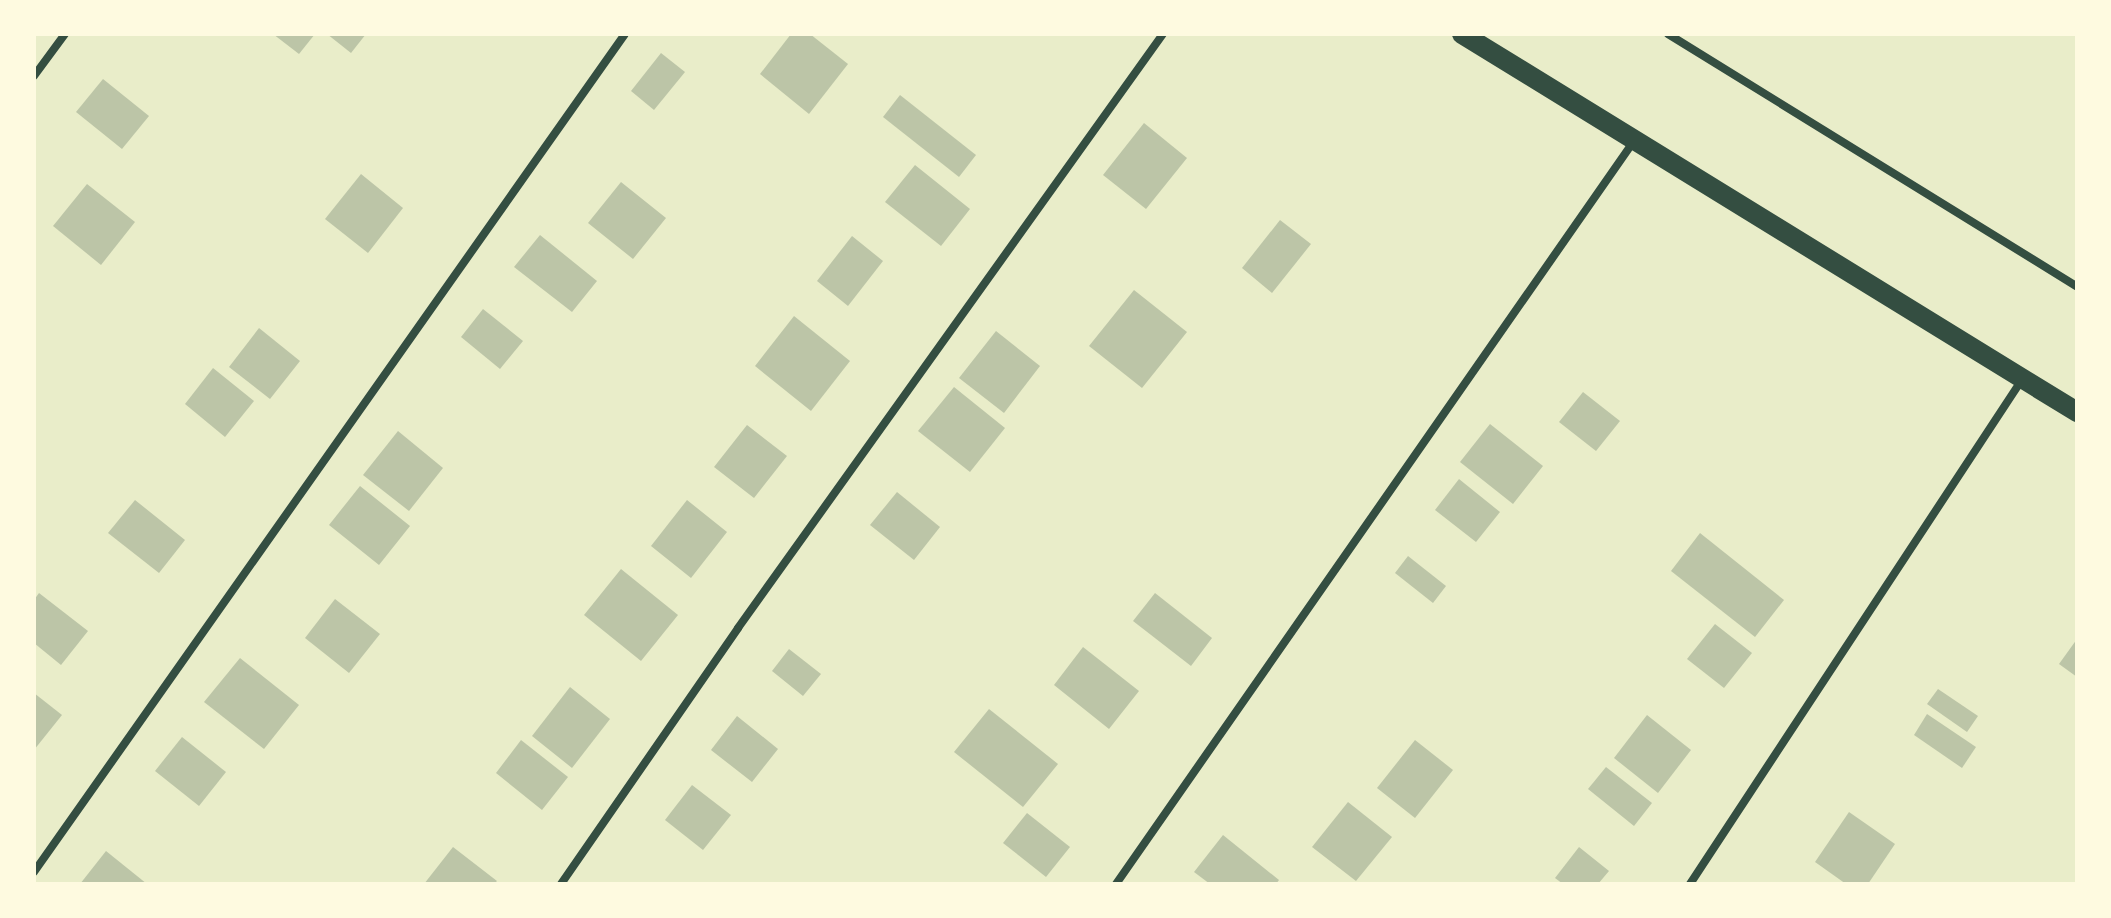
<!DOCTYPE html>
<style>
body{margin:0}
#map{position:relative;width:2111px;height:918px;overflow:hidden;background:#e9edc9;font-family:"Open Sans",sans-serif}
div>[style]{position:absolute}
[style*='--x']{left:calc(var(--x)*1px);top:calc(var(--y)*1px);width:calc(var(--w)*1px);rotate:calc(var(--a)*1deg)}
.building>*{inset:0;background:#bcc5a7}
.minor>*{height:8px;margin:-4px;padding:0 4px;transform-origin:4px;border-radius:4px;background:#344e41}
.primary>*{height:20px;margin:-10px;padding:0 10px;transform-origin:10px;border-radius:10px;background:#344e41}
span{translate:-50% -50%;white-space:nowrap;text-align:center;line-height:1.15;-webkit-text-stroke:8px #fefae0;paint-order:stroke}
.frame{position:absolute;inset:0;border:36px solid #fefae0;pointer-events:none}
</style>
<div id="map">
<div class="building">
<div style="clip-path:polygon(273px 34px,315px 34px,299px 54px)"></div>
<div style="clip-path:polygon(327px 34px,366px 34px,351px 53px)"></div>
<div style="clip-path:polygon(791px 34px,810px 34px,848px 64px,809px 114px,760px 74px)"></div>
<div style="clip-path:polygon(661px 53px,685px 72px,654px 110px,631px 91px)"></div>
<div style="clip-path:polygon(103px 79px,149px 116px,122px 149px,76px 112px)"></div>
<div style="clip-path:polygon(900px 95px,976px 155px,959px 177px,883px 117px)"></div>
<div style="clip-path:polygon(1144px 123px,1187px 158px,1146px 209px,1103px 175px)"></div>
<div style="clip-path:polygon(915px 165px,970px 209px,941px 246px,885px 202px)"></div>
<div style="clip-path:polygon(361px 174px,403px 208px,368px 253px,325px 219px)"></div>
<div style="clip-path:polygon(621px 182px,666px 218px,633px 259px,588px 223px)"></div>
<div style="clip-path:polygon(87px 184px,135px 222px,101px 265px,53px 226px)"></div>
<div style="clip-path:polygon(1280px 220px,1311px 244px,1272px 293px,1242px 268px)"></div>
<div style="clip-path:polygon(540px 235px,597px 281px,572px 312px,514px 267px)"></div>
<div style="clip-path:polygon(852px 236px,883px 261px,848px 306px,817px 281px)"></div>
<div style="clip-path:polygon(1134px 290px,1187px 332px,1142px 388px,1089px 346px)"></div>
<div style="clip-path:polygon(483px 309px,523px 341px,500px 369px,461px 337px)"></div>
<div style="clip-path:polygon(794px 316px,850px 361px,811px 411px,755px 366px)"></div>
<div style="clip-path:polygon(259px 328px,300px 361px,270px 399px,229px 367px)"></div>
<div style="clip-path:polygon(996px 331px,1040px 366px,1004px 413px,959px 378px)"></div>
<div style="clip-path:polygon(213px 368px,254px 401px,225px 437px,185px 404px)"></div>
<div style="clip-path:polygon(954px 387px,1005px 428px,970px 472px,918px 431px)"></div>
<div style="clip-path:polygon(1583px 392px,1620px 421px,1596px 451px,1559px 422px)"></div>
<div style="clip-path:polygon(1490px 424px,1543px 466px,1513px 504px,1460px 462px)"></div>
<div style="clip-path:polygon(747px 425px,787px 456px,754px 498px,714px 467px)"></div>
<div style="clip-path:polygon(398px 431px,443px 468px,409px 511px,363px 475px)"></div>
<div style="clip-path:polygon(1459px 479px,1500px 512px,1476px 542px,1435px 510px)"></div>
<div style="clip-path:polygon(360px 486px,410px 526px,379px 565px,329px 525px)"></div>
<div style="clip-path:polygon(897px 492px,940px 527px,914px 560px,870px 525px)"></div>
<div style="clip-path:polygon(135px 500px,185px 540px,159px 573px,108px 533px)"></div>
<div style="clip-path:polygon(687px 500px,727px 532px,691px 578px,651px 546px)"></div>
<div style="clip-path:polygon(1700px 533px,1784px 600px,1755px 637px,1671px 571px)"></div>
<div style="clip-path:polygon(1408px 556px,1446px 586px,1433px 603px,1395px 573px)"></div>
<div style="clip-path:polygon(621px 569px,678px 615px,641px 661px,584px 615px)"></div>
<div style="clip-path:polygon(39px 593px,88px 631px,61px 665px,34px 643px,34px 600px)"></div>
<div style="clip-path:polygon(1155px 593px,1212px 638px,1191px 666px,1133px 621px)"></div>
<div style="clip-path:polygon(335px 599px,380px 634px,349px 673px,305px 638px)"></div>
<div style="clip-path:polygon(1715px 624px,1752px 653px,1724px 688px,1687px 659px)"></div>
<div style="clip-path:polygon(2077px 639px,2077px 677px,2059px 664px)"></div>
<div style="clip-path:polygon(1083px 647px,1139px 691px,1109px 729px,1054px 685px)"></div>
<div style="clip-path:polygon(789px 649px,821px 674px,803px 696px,772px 671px)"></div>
<div style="clip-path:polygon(240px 658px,299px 705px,264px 749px,204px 702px)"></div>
<div style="clip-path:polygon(570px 687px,610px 719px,572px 768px,532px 736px)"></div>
<div style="clip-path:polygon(1938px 689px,1978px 716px,1967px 732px,1927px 704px)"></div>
<div style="clip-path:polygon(34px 693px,62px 715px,34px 750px)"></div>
<div style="clip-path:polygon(989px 709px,1058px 764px,1023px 807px,954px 752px)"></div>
<div style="clip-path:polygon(1927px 714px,1976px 747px,1962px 768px,1914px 735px)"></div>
<div style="clip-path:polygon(1647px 715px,1691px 750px,1658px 793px,1614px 758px)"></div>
<div style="clip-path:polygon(737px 716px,778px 749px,752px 782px,711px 750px)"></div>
<div style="clip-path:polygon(182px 737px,226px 772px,199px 806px,155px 771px)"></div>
<div style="clip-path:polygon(521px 740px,568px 777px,542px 810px,496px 773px)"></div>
<div style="clip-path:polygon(1415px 740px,1453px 770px,1415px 818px,1377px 788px)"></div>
<div style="clip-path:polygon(1606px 767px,1652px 803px,1634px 826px,1588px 789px)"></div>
<div style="clip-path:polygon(692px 785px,731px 815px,703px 850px,665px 820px)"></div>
<div style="clip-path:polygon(1348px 802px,1392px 837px,1356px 881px,1312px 847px)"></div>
<div style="clip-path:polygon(1849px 812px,1895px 844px,1868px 884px,1846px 884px,1815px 862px)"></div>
<div style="clip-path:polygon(1027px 813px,1070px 847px,1046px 877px,1003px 843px)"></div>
<div style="clip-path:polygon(1223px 835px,1279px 880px,1276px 884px,1210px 884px,1194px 872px)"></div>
<div style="clip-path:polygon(453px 847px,497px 881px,494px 884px,424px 884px)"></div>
<div style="clip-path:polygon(1579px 847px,1609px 871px,1598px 884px,1563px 884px,1555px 878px)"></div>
<div style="clip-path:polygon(106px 851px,147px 884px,80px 884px)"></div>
</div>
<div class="minor">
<div style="--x:1668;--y:34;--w:481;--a:31.7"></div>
<div style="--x:34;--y:76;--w:52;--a:-53.6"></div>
<div style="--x:34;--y:872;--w:1025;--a:-54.81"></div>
<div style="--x:561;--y:884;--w:311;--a:-55.3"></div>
<div style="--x:738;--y:628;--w:730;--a:-54.42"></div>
<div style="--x:1116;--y:884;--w:906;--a:-55.12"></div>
<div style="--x:1690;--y:884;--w:602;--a:-56.65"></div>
</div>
<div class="primary">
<div style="--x:1462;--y:34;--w:722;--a:31.58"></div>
</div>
<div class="frame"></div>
</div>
